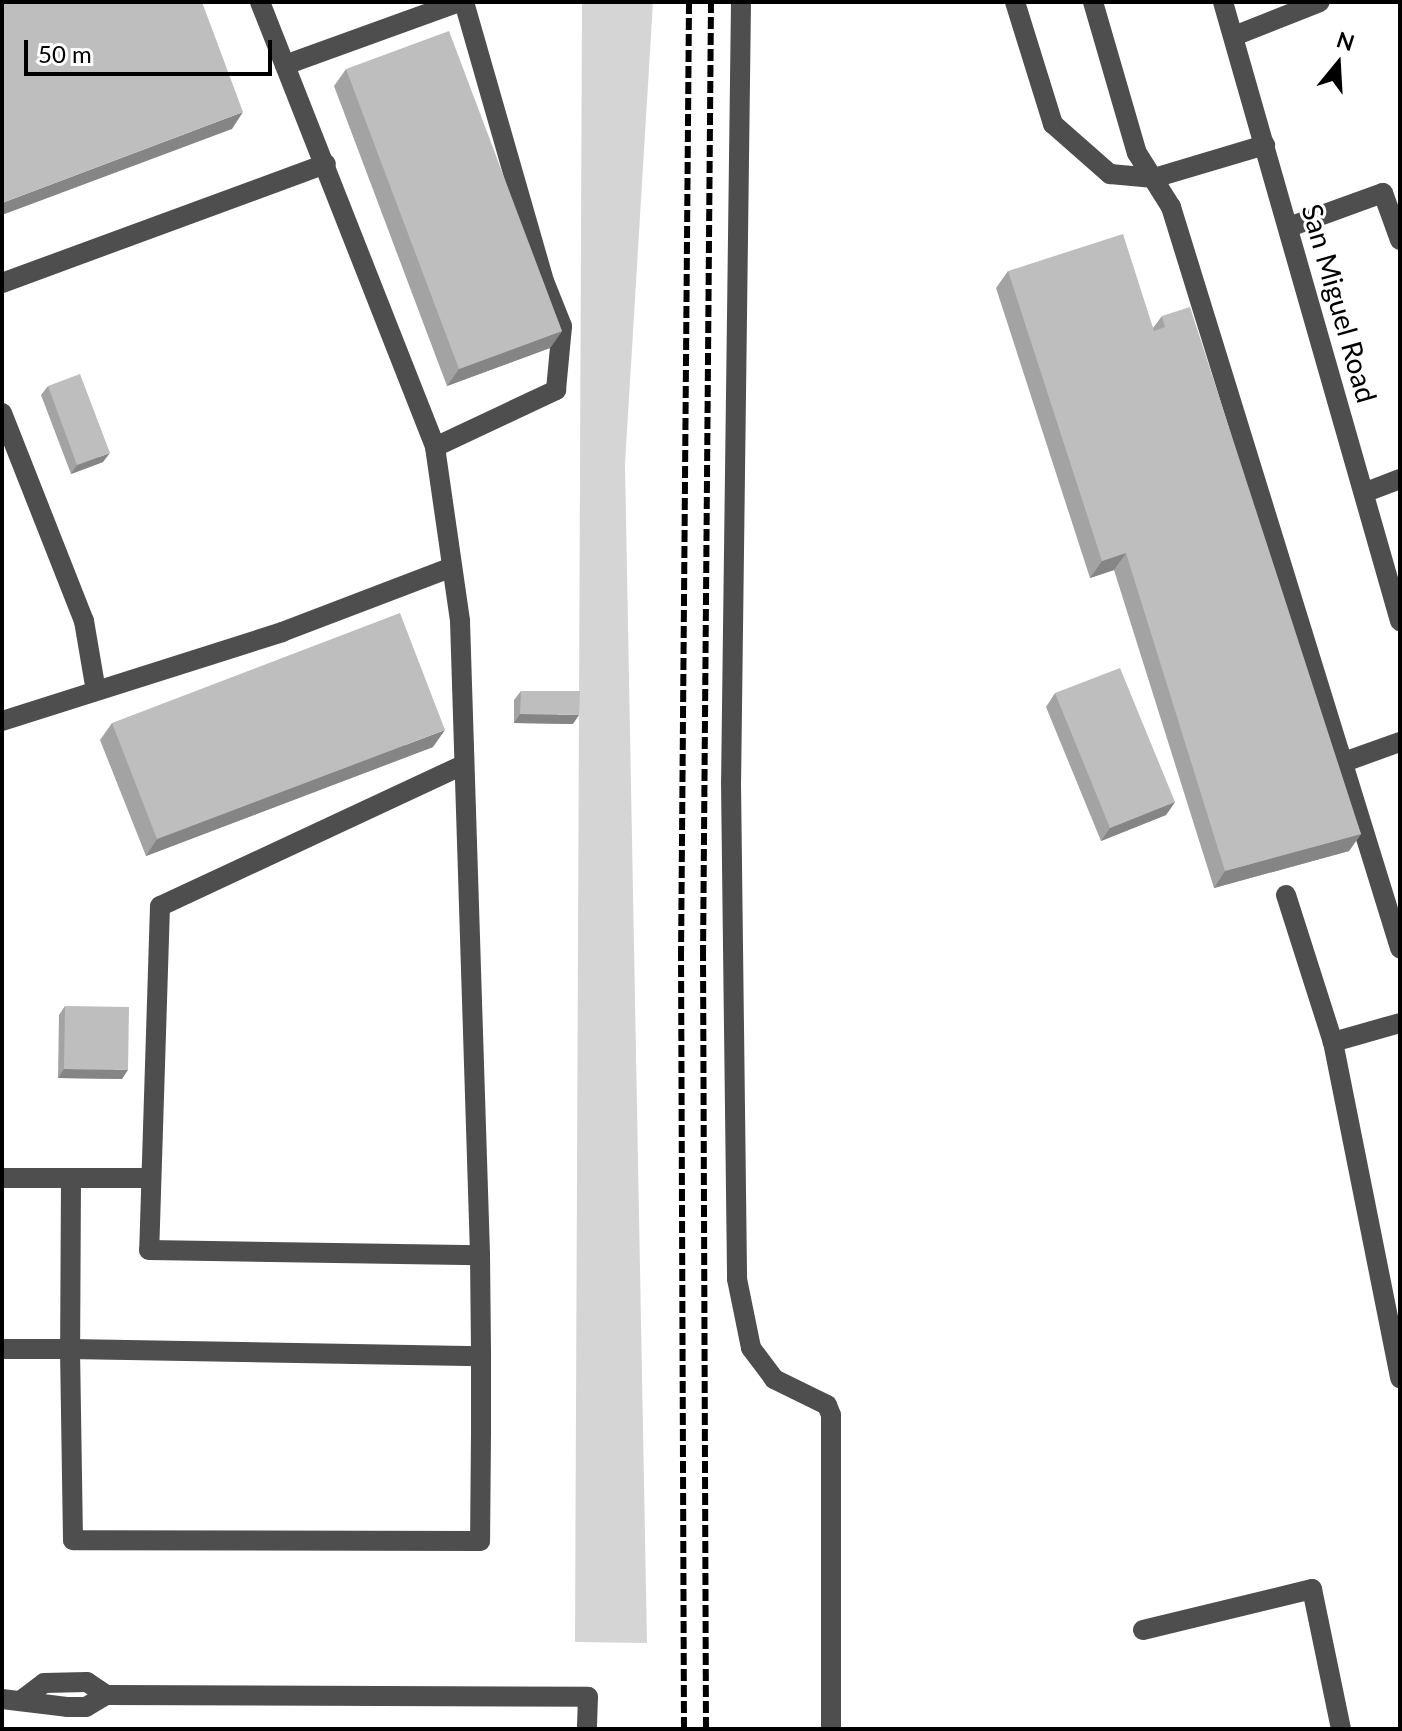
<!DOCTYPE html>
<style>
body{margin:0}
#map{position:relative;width:1402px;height:1731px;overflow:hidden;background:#fff;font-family:Lato,sans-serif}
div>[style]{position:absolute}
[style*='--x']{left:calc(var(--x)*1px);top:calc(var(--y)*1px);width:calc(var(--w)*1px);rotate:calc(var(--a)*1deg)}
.green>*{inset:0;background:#d5d5d5}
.minor>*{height:20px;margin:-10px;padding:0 10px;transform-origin:10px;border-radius:10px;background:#4e4e4e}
.rail>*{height:6px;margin-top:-3px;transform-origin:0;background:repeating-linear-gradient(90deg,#000 0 12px,transparent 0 16px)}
.wall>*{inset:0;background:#a3a3a3}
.shaded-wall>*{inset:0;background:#858585}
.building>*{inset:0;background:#bebebe}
span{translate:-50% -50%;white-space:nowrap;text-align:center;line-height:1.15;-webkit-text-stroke:6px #fff;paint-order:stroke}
.street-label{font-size:28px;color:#000}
.frame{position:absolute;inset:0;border:4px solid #000;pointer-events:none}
.north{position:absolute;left:1298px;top:24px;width:80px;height:80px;-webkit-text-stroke:6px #fff;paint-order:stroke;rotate:18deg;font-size:22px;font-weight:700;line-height:32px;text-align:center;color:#000}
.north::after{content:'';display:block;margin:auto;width:28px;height:36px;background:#000;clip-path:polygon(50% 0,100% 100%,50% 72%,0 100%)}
.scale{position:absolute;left:24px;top:40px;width:248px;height:36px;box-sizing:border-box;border:4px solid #000;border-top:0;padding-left:10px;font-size:24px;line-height:28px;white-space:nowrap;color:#000;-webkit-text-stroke:6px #fff;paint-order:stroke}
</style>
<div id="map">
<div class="green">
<div style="clip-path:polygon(582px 2px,653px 2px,625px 464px,647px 1643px,575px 1642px)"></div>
</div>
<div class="minor">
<div style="--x:260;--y:2;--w:478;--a:68.5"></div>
<div style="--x:435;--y:447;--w:176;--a:81.8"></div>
<div style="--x:460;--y:621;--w:634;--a:88.19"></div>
<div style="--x:480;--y:1255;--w:101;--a:89.4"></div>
<div style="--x:481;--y:1356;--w:77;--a:90"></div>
<div style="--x:481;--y:1433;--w:108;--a:90.5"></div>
<div style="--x:480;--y:1541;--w:407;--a:-179.9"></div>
<div style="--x:73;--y:1540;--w:191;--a:-90.9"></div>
<div style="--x:70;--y:1349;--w:411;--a:1"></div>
<div style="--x:741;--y:2;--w:780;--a:90.73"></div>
<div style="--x:731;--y:782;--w:497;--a:89.3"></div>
<div style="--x:737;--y:1279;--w:70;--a:78.5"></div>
<div style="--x:751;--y:1348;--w:39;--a:53"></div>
<div style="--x:774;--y:1379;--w:59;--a:26.1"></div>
<div style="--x:827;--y:1405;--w:11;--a:68"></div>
<div style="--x:831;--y:1415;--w:314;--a:90"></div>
<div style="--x:1015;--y:2;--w:128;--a:72.7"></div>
<div style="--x:1053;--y:124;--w:76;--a:41.3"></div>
<div style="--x:1110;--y:174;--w:44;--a:5.2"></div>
<div style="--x:1154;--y:178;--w:116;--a:-16.6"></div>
<div style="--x:1093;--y:2;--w:157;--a:73.8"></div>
<div style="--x:1137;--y:153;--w:64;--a:57.8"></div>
<div style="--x:1171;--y:207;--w:776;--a:72.83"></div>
<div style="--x:1223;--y:2;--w:644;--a:74.04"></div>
<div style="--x:1234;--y:36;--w:92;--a:-21.6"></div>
<div style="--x:285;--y:65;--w:185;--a:-19.9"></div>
<div style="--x:1289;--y:227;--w:100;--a:-19.9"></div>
<div style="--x:1383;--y:193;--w:50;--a:70.1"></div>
<div style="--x:2;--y:283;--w:345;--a:-20.2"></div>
<div style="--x:2;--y:413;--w:224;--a:68.5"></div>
<div style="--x:84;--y:621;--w:71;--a:80.3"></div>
<div style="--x:435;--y:447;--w:134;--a:-25.2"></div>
<div style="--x:556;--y:390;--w:64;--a:-84.6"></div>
<div style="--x:562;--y:326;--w:48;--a:-111.8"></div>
<div style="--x:544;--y:281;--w:290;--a:-106"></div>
<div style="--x:1366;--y:492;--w:36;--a:-21"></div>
<div style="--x:2;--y:721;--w:294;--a:-17.6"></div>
<div style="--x:282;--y:632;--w:182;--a:-20.9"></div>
<div style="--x:1344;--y:762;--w:59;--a:-19.7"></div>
<div style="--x:463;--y:765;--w:334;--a:155"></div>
<div style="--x:160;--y:906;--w:344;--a:91.8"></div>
<div style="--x:149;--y:1250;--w:331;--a:0.9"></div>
<div style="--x:1286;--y:895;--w:154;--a:72.3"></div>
<div style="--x:1400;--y:1023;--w:70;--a:164.2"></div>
<div style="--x:1333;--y:1042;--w:343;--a:78.7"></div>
<div style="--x:2;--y:1178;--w:69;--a:0"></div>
<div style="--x:71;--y:1178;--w:171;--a:90.3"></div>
<div style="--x:70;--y:1349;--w:68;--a:180"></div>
<div style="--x:71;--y:1178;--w:78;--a:0"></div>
<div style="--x:1143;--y:1630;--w:174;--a:-13.6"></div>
<div style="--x:1312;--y:1589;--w:143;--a:78.3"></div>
<div style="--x:2;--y:1699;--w:65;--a:7"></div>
<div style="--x:67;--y:1707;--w:19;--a:0"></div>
<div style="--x:86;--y:1707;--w:23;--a:-31"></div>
<div style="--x:106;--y:1695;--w:482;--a:0.2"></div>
<div style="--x:588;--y:1697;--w:32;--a:92"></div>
<div style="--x:23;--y:1699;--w:26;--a:-37"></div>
<div style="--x:44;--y:1683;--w:43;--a:-1.3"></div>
<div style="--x:87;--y:1682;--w:23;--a:34"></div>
</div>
<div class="rail">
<div style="--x:684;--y:1729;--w:771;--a:-90.22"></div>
<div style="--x:681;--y:958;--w:956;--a:-89.52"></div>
<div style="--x:706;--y:1729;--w:772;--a:-90.22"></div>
<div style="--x:703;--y:957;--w:955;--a:-89.52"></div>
</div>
<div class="wall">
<div style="clip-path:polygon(346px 69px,562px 331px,550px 348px,447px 386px,334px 86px)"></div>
<div style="clip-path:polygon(1008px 271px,1153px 328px,1162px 316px,1361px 834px,1349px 851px,1214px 888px,1114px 570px,1090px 578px,996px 288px)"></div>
<div style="clip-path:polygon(48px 386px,103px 462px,71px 474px,41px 395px)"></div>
<div style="clip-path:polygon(521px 691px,573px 724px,514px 723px,514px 700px)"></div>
<div style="clip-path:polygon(1055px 693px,1175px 802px,1166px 815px,1101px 841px,1046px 707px)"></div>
<div style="clip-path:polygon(112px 723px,433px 747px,146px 856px,100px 740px)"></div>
<div style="clip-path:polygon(65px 1006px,122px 1079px,58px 1078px,59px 1015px)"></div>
</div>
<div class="shaded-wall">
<div style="clip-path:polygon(243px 112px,232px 129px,2px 215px,2px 203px)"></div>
<div style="clip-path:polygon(562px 331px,550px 348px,447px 386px,459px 369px)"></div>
<div style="clip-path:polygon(110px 453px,103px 462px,71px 474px,77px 465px)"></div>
<div style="clip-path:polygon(1126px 553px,1114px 570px,1090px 578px,1102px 561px)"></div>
<div style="clip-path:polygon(520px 714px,579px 715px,573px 724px,514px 723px)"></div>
<div style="clip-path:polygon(445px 730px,433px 747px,146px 856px,157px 839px)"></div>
<div style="clip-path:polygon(1175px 802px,1166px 815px,1101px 841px,1110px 828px)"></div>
<div style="clip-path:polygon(1361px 834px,1349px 851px,1214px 888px,1225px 871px)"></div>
<div style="clip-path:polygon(64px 1069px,128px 1070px,122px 1079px,58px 1078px)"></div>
</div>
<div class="building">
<div style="clip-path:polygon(2px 2px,202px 2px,243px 112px,2px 203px)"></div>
<div style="clip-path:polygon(449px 31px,562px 331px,459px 369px,346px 69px)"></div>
<div style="clip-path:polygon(1123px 234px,1154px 331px,1165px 327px,1162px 316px,1190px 307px,1361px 834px,1225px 871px,1126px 553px,1102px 561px,1008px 271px)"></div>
<div style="clip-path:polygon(80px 374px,110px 453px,77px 465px,48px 386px)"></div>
<div style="clip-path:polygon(400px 613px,445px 730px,157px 839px,112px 723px)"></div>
<div style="clip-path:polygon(1120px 668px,1175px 802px,1110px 828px,1055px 693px)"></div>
<div style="clip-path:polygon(521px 691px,580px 691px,579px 715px,520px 714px)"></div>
<div style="clip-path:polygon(65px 1006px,129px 1007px,128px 1070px,64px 1069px)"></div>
</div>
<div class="street-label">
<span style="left:1340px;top:303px;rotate:74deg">San Miguel Road</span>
</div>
<div class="frame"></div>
<div class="north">N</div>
<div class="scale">50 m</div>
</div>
